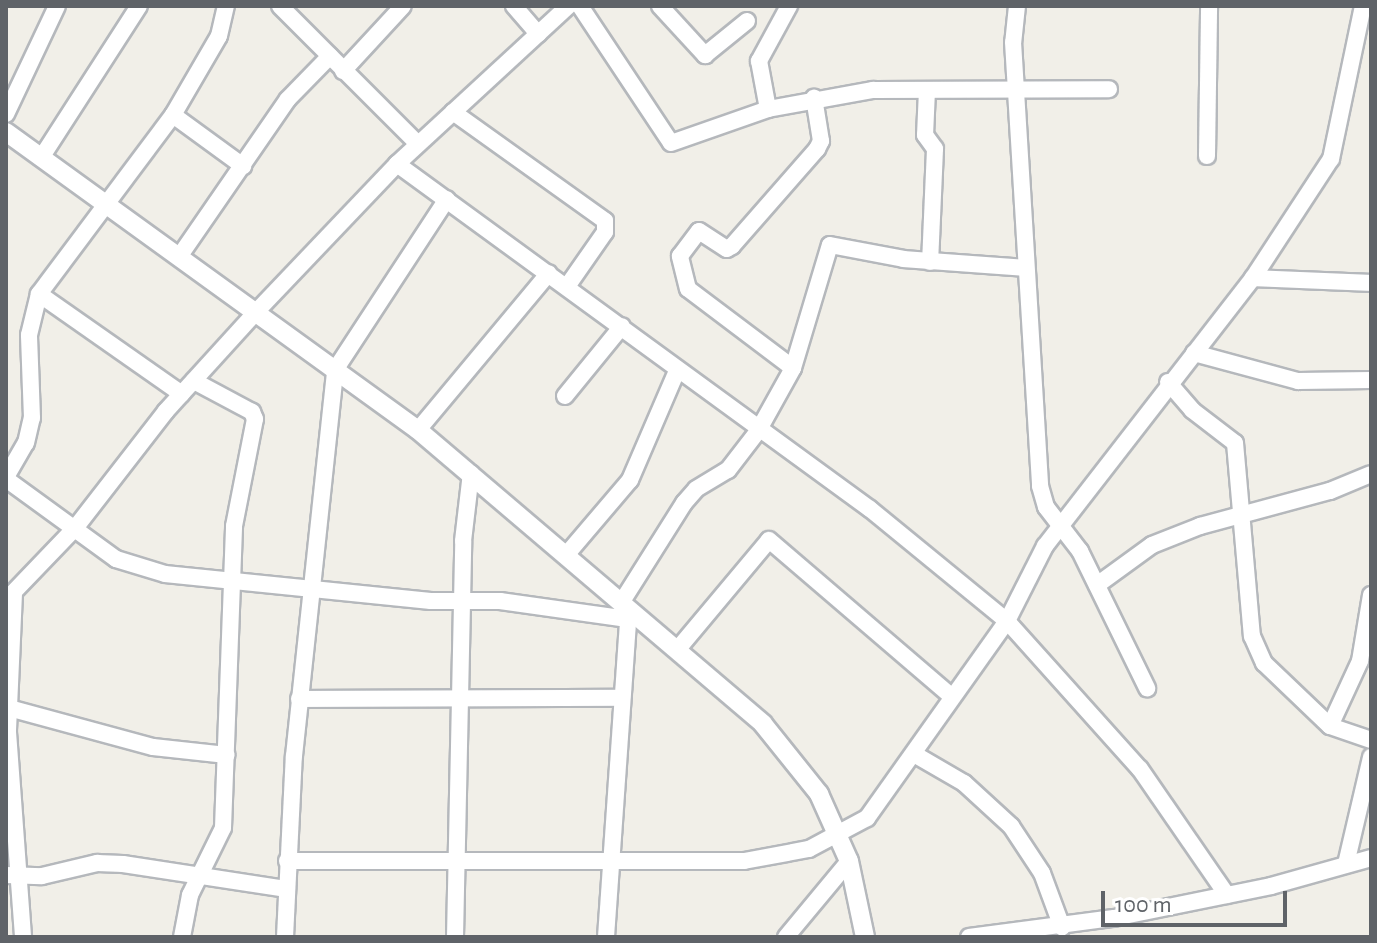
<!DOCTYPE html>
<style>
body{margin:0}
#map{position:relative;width:1377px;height:943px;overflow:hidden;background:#f1efe8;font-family:"Alegreya Sans",sans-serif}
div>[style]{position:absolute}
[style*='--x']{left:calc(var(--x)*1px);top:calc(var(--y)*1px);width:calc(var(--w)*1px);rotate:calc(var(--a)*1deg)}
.roads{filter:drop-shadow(2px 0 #b5b8bc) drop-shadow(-2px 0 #b5b8bc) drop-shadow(0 2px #b5b8bc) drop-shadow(0 -2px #b5b8bc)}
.minor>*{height:16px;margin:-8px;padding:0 8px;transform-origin:8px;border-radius:8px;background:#fff}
.tertiary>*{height:18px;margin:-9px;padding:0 9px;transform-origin:9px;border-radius:9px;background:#fff}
span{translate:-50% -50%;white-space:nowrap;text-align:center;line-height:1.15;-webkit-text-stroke:6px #fff;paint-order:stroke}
.frame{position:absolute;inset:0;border:8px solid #5f6368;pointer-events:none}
.scale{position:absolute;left:1101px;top:891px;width:186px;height:36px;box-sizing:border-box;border:4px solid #5f6368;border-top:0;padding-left:10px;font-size:24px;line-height:28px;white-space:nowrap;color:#5f6368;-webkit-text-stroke:6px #fff;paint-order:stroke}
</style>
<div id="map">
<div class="roads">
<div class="minor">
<div style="--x:280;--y:6;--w:195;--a:45"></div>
<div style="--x:514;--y:6;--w:37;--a:49"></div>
<div style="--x:580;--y:6;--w:164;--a:56.4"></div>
<div style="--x:671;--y:143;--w:103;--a:-19.3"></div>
<div style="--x:768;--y:109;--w:107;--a:-10.3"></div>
<div style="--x:873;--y:90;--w:236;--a:-0.2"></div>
<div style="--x:660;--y:6;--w:67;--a:47.4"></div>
<div style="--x:705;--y:55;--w:54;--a:-39"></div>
<div style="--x:1017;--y:6;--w:36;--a:96"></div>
<div style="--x:1013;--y:42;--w:445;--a:86.5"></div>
<div style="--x:1040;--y:486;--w:22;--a:74"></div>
<div style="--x:1046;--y:507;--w:56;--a:52.3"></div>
<div style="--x:1080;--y:551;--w:153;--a:63.9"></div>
<div style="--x:343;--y:71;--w:88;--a:-47.3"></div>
<div style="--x:927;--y:90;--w:45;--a:92.5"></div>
<div style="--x:925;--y:135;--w:17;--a:54"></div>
<div style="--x:935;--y:149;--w:113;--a:92.5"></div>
<div style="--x:768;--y:109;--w:49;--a:-100.6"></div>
<div style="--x:759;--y:61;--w:63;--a:-61.4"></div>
<div style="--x:453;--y:112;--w:187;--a:35.6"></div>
<div style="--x:605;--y:221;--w:11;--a:90"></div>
<div style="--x:605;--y:232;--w:65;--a:124.9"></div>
<div style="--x:6;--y:114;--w:119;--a:-64.7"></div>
<div style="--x:173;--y:115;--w:87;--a:36.1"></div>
<div style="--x:1207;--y:156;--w:150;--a:-89.2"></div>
<div style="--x:41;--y:158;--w:181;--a:-57.2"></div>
<div style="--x:397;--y:164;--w:585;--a:36.11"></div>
<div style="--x:870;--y:509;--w:177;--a:39.3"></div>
<div style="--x:1007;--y:621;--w:199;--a:48.1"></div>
<div style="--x:1140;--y:769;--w:153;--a:55.4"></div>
<div style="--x:181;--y:254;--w:188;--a:-55.4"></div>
<div style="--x:288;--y:99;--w:60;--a:-45.7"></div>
<div style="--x:1253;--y:278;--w:118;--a:2.4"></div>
<div style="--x:39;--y:294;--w:174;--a:35"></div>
<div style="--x:1194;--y:353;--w:108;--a:15.1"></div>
<div style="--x:1298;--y:381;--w:73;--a:-0.8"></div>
<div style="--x:793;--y:368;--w:131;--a:-143"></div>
<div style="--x:688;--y:289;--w:34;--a:-104"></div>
<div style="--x:680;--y:256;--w:31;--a:-53"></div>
<div style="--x:699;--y:231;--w:33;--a:33"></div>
<div style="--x:727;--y:249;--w:6;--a:-31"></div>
<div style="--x:732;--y:246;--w:129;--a:-48.8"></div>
<div style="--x:817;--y:149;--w:9;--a:-63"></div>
<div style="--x:821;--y:141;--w:44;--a:-99.2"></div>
<div style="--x:1168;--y:382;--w:37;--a:49"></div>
<div style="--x:1192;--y:410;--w:54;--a:37.5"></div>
<div style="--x:1235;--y:443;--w:194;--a:85"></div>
<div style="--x:1252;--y:636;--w:30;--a:66"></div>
<div style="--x:1264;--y:663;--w:91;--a:43.7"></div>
<div style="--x:1330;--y:726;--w:43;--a:18.9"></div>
<div style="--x:565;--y:396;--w:90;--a:-50.8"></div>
<div style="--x:418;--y:430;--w:204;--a:-50.2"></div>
<div style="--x:6;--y:477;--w:39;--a:-60"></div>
<div style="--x:26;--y:443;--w:26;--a:-77"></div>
<div style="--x:32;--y:418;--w:83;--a:-92.1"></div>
<div style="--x:29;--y:335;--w:42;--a:-76.3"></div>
<div style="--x:39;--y:294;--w:224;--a:-53.2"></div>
<div style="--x:173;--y:115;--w:91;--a:-59.8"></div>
<div style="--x:219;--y:36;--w:31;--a:-77"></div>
<div style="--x:6;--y:479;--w:136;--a:36"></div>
<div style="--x:116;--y:559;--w:51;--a:17"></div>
<div style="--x:165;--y:574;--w:267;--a:5.8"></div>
<div style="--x:431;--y:601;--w:69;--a:0"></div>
<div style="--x:500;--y:601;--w:129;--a:8"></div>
<div style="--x:567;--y:554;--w:97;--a:-49.6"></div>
<div style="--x:630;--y:480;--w:119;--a:-66.7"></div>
<div style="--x:1097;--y:585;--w:68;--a:-36"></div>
<div style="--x:1152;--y:545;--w:52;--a:-21.6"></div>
<div style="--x:1200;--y:526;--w:135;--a:-15.1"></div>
<div style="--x:1330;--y:491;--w:44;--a:-22.5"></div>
<div style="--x:14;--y:593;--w:139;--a:92.5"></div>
<div style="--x:8;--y:732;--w:206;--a:85.8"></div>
<div style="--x:6;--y:600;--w:101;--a:-46.2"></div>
<div style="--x:76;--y:527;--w:147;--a:-52.2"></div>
<div style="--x:166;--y:411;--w:135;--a:-47.7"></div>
<div style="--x:257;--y:311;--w:203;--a:-46.4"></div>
<div style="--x:397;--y:164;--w:233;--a:-42.7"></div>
<div style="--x:621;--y:603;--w:118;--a:-57.8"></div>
<div style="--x:684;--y:503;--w:18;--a:-49"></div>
<div style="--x:696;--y:489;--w:37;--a:-31"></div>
<div style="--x:728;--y:470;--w:49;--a:-52.4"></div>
<div style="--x:758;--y:431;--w:72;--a:-60.9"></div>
<div style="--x:793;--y:368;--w:128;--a:-73.3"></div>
<div style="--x:830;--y:245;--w:75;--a:10.7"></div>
<div style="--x:904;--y:259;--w:122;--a:4.2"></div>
<div style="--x:677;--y:650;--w:143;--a:-50.1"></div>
<div style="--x:769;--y:540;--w:241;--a:40.6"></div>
<div style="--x:299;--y:699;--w:323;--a:-0.2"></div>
<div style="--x:9;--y:708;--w:149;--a:15.2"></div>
<div style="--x:153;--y:747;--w:74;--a:6.2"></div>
<div style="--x:1330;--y:726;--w:72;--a:-65.2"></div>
<div style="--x:1360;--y:661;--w:67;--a:-80.5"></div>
<div style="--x:914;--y:754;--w:58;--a:30.1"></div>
<div style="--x:964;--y:783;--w:64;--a:42.5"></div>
<div style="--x:1011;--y:826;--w:56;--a:56.6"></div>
<div style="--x:1042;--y:873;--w:58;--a:69.7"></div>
<div style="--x:287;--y:861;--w:457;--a:0"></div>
<div style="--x:744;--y:861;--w:66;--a:-10.5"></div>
<div style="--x:809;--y:849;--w:66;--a:-28.1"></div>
<div style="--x:867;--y:818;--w:242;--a:-54.6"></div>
<div style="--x:1007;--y:621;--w:84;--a:-63.1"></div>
<div style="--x:1045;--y:546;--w:339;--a:-52.2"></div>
<div style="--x:1253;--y:278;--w:142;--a:-56.8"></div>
<div style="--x:1331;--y:159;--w:156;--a:-78.2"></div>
<div style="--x:1346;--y:864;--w:110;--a:-76.8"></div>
<div style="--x:6;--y:875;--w:36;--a:2"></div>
<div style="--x:42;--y:876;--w:57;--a:-13.3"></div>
<div style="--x:97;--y:863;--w:26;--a:2"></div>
<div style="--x:123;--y:864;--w:166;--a:8.7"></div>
<div style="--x:182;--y:937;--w:43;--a:-79.2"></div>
<div style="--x:190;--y:895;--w:75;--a:-63.8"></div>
<div style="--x:223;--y:828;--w:302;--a:-87.9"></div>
<div style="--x:234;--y:526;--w:109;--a:-78.9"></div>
<div style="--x:255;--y:419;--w:8;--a:-113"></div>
<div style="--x:252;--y:412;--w:66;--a:-151.9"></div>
<div style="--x:285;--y:937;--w:181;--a:-87.2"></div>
<div style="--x:294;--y:756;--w:388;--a:-83.9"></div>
<div style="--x:335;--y:370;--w:204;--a:-56.8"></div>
<div style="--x:455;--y:937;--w:396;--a:-88.8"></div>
<div style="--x:463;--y:541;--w:68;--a:-83.3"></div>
<div style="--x:606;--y:937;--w:326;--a:-86"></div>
<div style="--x:786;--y:937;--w:99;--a:-50.3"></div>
<div style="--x:969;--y:937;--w:146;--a:-7.5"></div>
<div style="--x:1114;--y:918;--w:160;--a:-11.5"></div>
<div style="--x:1271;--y:886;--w:104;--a:-15.6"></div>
</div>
<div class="tertiary">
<div style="--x:6;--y:132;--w:508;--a:35.88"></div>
<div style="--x:418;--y:430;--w:453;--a:40.4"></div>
<div style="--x:763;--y:724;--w:90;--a:51.3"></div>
<div style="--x:819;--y:794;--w:73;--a:65.9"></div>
<div style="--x:849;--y:861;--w:78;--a:78.1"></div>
</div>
</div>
<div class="frame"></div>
<div class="scale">100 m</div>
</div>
